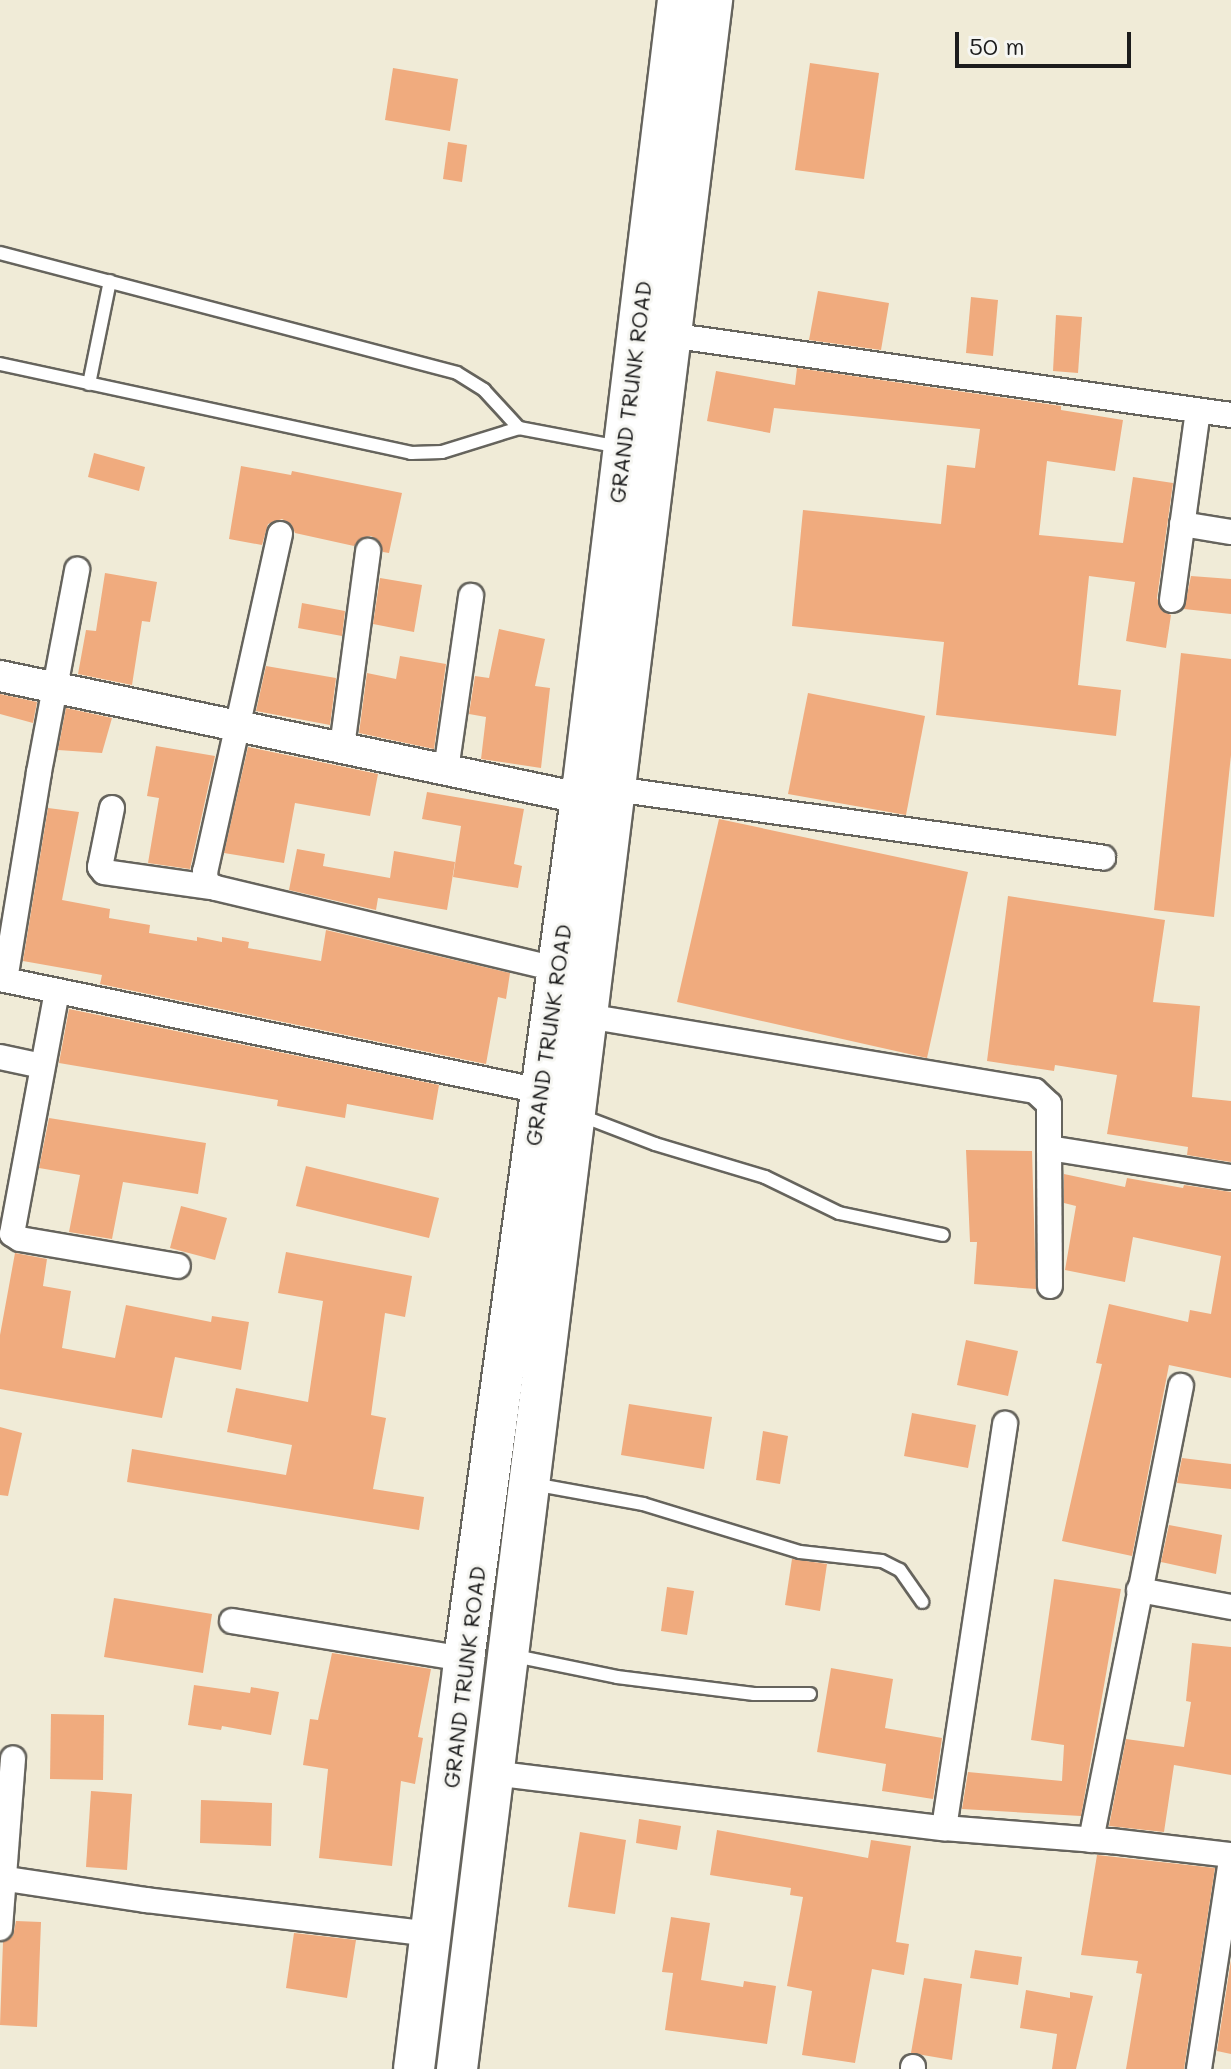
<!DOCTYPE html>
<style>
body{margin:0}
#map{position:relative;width:1231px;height:2069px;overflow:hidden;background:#f0ebd7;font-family:Mali,sans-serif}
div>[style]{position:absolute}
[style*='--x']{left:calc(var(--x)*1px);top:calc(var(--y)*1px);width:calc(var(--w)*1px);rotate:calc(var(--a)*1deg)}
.building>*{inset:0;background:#f0ab7e}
.roads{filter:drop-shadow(2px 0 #66645d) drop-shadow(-2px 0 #66645d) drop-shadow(0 2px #66645d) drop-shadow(0 -2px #66645d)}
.service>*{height:12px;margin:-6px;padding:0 6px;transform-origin:6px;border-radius:6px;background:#fff}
.minor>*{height:24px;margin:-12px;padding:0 12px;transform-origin:12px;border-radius:12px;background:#fff}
.tertiary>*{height:30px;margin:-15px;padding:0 15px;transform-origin:15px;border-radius:15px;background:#fff}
.trunk>*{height:40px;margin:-20px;padding:0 20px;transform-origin:20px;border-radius:20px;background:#fff}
span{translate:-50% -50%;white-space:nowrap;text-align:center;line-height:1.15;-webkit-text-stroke:6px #f6f6f2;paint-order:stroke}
.street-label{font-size:22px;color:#1c1c1c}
.scale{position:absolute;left:955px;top:32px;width:176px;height:36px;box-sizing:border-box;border:4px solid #1c1c1c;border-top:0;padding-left:10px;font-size:24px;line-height:28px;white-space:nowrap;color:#1c1c1c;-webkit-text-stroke:6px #f6f6f2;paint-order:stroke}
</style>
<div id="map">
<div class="building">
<div style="clip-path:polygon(810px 63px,879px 73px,864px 179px,795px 170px)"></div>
<div style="clip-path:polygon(393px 68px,458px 79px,450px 131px,385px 120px)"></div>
<div style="clip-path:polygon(448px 142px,467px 145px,462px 182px,443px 179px)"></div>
<div style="clip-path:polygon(818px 291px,889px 303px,881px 350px,809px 340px)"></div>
<div style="clip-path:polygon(971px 297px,998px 300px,993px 356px,966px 353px)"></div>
<div style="clip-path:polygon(1056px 315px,1082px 317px,1078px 373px,1053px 371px)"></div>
<div style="clip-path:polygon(797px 368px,1061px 406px,1061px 410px,1123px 420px,1115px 471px,1047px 461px,1039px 535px,1123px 543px,1133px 477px,1173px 483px,1157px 598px,1162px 611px,1171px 615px,1166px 648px,1126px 641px,1135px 582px,1089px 576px,1078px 685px,1121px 690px,1116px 736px,936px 715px,944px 642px,792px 626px,803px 510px,941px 524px,947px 465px,975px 468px,980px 429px,774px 408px,770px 433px,707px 421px,716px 371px,795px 385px)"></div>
<div style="clip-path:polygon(94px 453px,145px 467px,139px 491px,88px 477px)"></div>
<div style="clip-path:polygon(241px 466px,291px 475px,292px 471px,402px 493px,389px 553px,383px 552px,378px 540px,371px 536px,362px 538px,354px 546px,295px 533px,291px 524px,282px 519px,268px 524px,262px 545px,229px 539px)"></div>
<div style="clip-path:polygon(105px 573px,157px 582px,150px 622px,142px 621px,132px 685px,78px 674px,86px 630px,96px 631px)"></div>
<div style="clip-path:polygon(1191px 576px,1231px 579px,1231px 614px,1184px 609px)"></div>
<div style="clip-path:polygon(380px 578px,422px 585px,414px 632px,373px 624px)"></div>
<div style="clip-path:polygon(302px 603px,345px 611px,342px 636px,298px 628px)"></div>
<div style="clip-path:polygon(499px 629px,545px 639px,535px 686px,550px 688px,541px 768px,481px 759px,486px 717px,469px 714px,475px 676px,489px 678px)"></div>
<div style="clip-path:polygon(1181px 653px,1231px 659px,1231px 755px,1214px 917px,1154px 910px)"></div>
<div style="clip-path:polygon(400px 656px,446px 664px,434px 749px,359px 733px,367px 673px,396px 679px)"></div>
<div style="clip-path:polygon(266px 666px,336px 678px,330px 725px,256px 711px)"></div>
<div style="clip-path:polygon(808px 693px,925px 716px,906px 815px,788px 794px)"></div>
<div style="clip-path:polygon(0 694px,37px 702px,33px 723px,0 714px)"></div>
<div style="clip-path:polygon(66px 708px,112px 718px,102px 753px,58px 750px)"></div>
<div style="clip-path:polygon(156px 746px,215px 756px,190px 869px,148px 863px,159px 798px,147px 796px)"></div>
<div style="clip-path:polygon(248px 747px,378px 774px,370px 816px,295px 803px,284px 863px,224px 853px)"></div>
<div style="clip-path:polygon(427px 792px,524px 809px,514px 864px,522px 866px,518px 888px,453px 877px,461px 826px,422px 819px)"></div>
<div style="clip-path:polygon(48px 808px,79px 812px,62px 900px,110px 909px,109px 918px,150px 925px,149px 933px,197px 941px,197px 937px,222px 942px,222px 937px,249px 942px,248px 948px,321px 961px,326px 930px,510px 973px,506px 999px,498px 997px,486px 1064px,100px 984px,102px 975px,23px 961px)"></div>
<div style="clip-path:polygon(719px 819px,968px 872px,927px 1058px,677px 1002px)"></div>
<div style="clip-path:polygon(297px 849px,325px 854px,323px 866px,390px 878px,394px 851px,455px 862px,447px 910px,378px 898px,376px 910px,289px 890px)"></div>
<div style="clip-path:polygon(1008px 896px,1165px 920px,1153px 1002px,1200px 1006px,1192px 1097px,1231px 1101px,1231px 1162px,1187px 1155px,1188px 1147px,1107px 1134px,1117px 1075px,1055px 1065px,1054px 1071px,987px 1061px)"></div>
<div style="clip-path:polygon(69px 1009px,439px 1085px,433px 1120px,347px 1104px,345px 1118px,277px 1106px,278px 1100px,59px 1063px)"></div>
<div style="clip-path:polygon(49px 1118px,206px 1143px,198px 1194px,123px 1182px,112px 1239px,69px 1232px,80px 1175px,39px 1168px)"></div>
<div style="clip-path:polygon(966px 1150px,1032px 1151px,1036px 1289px,974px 1284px,977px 1242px,970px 1242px)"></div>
<div style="clip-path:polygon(306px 1166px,439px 1198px,429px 1238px,296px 1206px)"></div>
<div style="clip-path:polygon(1064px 1174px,1125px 1187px,1127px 1178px,1183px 1188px,1184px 1185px,1231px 1192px,1231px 1378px,1169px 1365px,1132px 1556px,1062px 1541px,1102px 1364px,1096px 1363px,1109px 1304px,1188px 1322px,1190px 1310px,1211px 1314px,1221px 1256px,1133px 1237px,1125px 1282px,1065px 1270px,1076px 1206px,1064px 1203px)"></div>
<div style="clip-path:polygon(181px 1206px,227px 1218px,215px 1260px,170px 1248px)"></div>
<div style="clip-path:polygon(286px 1252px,412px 1276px,405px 1317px,385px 1313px,371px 1415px,386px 1418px,373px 1489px,424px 1497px,419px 1530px,127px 1482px,132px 1449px,286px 1475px,292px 1445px,227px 1432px,236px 1388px,308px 1402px,323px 1301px,278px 1293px)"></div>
<div style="clip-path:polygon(15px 1253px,47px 1259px,43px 1286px,71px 1291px,62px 1348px,115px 1358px,126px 1305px,211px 1322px,212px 1316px,249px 1322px,241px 1370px,175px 1357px,162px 1418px,0 1389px,0 1335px)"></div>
<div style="clip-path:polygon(966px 1340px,1018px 1351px,1008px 1396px,957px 1385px)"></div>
<div style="clip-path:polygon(629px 1404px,712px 1417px,704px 1469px,621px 1455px)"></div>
<div style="clip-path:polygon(912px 1413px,976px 1425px,968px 1468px,904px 1456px)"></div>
<div style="clip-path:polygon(0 1427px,22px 1433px,8px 1496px,0 1495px)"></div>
<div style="clip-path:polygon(763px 1431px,788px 1436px,780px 1484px,756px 1480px)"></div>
<div style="clip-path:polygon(1182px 1458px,1231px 1464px,1231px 1489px,1177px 1483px)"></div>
<div style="clip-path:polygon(1169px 1525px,1222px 1535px,1216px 1574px,1161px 1562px)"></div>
<div style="clip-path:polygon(792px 1559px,827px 1564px,820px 1611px,785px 1605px)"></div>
<div style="clip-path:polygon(1054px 1579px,1121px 1589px,1081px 1816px,962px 1809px,968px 1772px,1062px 1781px,1064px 1745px,1031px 1740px)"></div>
<div style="clip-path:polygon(667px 1587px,694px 1591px,687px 1635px,661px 1631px)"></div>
<div style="clip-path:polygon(114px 1598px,212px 1614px,203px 1673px,104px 1657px)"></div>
<div style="clip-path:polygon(1192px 1643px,1231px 1647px,1231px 1775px,1174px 1765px,1164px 1832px,1109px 1826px,1126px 1739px,1184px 1747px,1191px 1702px,1186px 1701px)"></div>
<div style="clip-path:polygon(332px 1653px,431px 1669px,418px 1737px,423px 1738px,415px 1784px,401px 1781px,392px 1866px,319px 1858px,328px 1769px,303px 1765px,310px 1719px,318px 1720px)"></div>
<div style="clip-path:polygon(831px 1668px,893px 1679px,885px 1728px,942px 1738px,933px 1799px,882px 1791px,886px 1764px,817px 1752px)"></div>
<div style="clip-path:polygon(194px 1685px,250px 1693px,251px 1687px,279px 1692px,271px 1735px,222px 1726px,221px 1730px,188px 1725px)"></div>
<div style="clip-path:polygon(51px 1714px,104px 1715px,103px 1780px,50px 1779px)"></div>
<div style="clip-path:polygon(91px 1791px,132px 1794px,127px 1870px,86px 1867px)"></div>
<div style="clip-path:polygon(201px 1800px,272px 1803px,271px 1846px,200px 1843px)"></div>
<div style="clip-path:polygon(639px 1819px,681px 1826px,677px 1850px,636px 1843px)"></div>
<div style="clip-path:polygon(717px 1830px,868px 1858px,871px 1840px,911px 1846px,896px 1942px,909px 1944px,904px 1975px,872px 1969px,855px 2063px,802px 2055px,812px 1991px,787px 1986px,803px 1897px,790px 1895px,791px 1888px,710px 1875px)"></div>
<div style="clip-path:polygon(580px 1832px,626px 1840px,615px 1914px,568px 1907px)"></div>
<div style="clip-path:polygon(1097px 1855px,1215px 1868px,1184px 2069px,1126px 2069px,1142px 1974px,1136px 1973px,1138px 1961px,1081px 1955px)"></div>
<div style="clip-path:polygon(671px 1917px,710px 1923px,701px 1980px,743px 1987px,744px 1981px,776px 1986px,767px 2044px,665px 2030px,673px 1973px,662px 1972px)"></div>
<div style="clip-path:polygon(16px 1921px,41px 1922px,37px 2027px,0 2025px,3px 1942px,13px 1936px)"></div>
<div style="clip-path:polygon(294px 1933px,356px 1940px,347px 1998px,286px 1988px)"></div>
<div style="clip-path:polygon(975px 1950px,1022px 1957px,1018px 1985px,970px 1978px)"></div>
<div style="clip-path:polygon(1231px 1960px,1231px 2054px,1217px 2051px)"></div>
<div style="clip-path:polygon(924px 1978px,962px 1984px,952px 2060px,911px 2053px)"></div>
<div style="clip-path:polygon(1026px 1990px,1070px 1998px,1070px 1992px,1093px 1996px,1076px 2069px,1052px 2069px,1057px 2034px,1020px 2028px)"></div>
</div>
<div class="roads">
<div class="service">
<div style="--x:0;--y:253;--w:472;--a:14.7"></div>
<div style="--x:457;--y:373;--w:32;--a:32"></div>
<div style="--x:484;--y:390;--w:52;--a:47.4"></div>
<div style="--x:0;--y:364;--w:421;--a:12.2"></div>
<div style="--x:411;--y:453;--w:31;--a:-2"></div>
<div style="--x:442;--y:452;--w:81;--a:-17.3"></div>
<div style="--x:519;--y:428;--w:103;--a:10.7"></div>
<div style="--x:89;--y:384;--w:105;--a:-78.5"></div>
<div style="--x:582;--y:1116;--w:78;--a:21"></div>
<div style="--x:655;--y:1144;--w:115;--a:16.7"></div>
<div style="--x:765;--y:1177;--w:82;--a:25.9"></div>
<div style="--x:839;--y:1213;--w:106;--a:11.9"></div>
<div style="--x:533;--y:1484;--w:112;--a:10.3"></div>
<div style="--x:643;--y:1504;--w:164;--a:17"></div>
<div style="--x:800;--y:1552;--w:82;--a:6.3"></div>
<div style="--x:882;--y:1561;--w:20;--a:27"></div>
<div style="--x:900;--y:1570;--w:39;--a:55"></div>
<div style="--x:515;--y:1656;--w:104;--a:11.6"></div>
<div style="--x:617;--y:1677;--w:138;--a:7.1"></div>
<div style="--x:754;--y:1694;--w:56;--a:0"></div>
</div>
<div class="minor">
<div style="--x:669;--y:335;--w:568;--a:8.1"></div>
<div style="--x:1182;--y:524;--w:50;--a:9.3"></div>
<div style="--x:280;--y:534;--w:345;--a:102.5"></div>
<div style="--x:205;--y:871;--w:12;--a:85"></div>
<div style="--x:206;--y:883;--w:11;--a:27"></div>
<div style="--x:216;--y:888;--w:350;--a:13.4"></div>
<div style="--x:1172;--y:600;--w:191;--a:-82.2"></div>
<div style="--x:342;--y:747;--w:198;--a:-82.4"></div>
<div style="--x:446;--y:770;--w:176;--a:-81.8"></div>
<div style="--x:615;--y:789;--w:493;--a:8"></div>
<div style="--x:112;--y:808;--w:60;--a:101.5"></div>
<div style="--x:100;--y:867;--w:6;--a:51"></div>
<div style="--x:104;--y:872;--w:108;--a:8"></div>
<div style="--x:0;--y:979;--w:552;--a:11.7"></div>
<div style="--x:5;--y:980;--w:211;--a:-80.7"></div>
<div style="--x:39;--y:772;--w:206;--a:-79.3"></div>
<div style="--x:57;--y:991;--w:247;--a:100.5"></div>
<div style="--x:12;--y:1234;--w:9;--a:32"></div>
<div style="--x:20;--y:1239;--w:160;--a:9.7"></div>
<div style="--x:587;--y:1016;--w:454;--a:9.5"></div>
<div style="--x:1035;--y:1091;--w:19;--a:43"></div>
<div style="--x:1049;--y:1104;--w:44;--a:90"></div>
<div style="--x:1049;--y:1148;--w:184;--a:9.1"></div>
<div style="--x:0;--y:1057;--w:43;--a:12.1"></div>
<div style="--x:1049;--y:1148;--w:138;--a:89.6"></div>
<div style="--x:1139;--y:1590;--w:94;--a:10.5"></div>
<div style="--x:232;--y:1621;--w:235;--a:9.3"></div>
<div style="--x:493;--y:1773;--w:454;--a:7"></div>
<div style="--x:944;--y:1828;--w:168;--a:4.5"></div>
<div style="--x:1111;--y:1841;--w:121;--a:6.7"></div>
<div style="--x:944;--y:1828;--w:409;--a:-81.4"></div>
<div style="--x:1091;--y:1840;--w:463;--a:-78.8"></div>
<div style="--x:0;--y:1878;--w:148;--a:8.6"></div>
<div style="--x:146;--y:1900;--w:288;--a:6.8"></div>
<div style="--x:0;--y:1928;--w:170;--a:-85.6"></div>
<div style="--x:913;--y:2069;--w:2;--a:-90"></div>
<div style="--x:1199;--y:2069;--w:210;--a:-81.3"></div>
</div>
<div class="tertiary">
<div style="--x:0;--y:676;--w:593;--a:11.88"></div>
</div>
<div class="trunk">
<div style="--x:414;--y:2069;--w:413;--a:-83"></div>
<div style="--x:464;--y:1659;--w:883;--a:-82.26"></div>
<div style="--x:583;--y:784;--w:790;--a:-83.09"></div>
<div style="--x:457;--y:2069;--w:2085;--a:-82.97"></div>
</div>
</div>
<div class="street-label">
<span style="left:630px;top:392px;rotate:-83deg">GRAND TRUNK ROAD</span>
<span style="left:548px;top:1035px;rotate:-82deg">GRAND TRUNK ROAD</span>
<span style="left:464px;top:1677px;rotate:-83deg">GRAND TRUNK ROAD</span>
</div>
<div class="scale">50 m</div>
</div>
